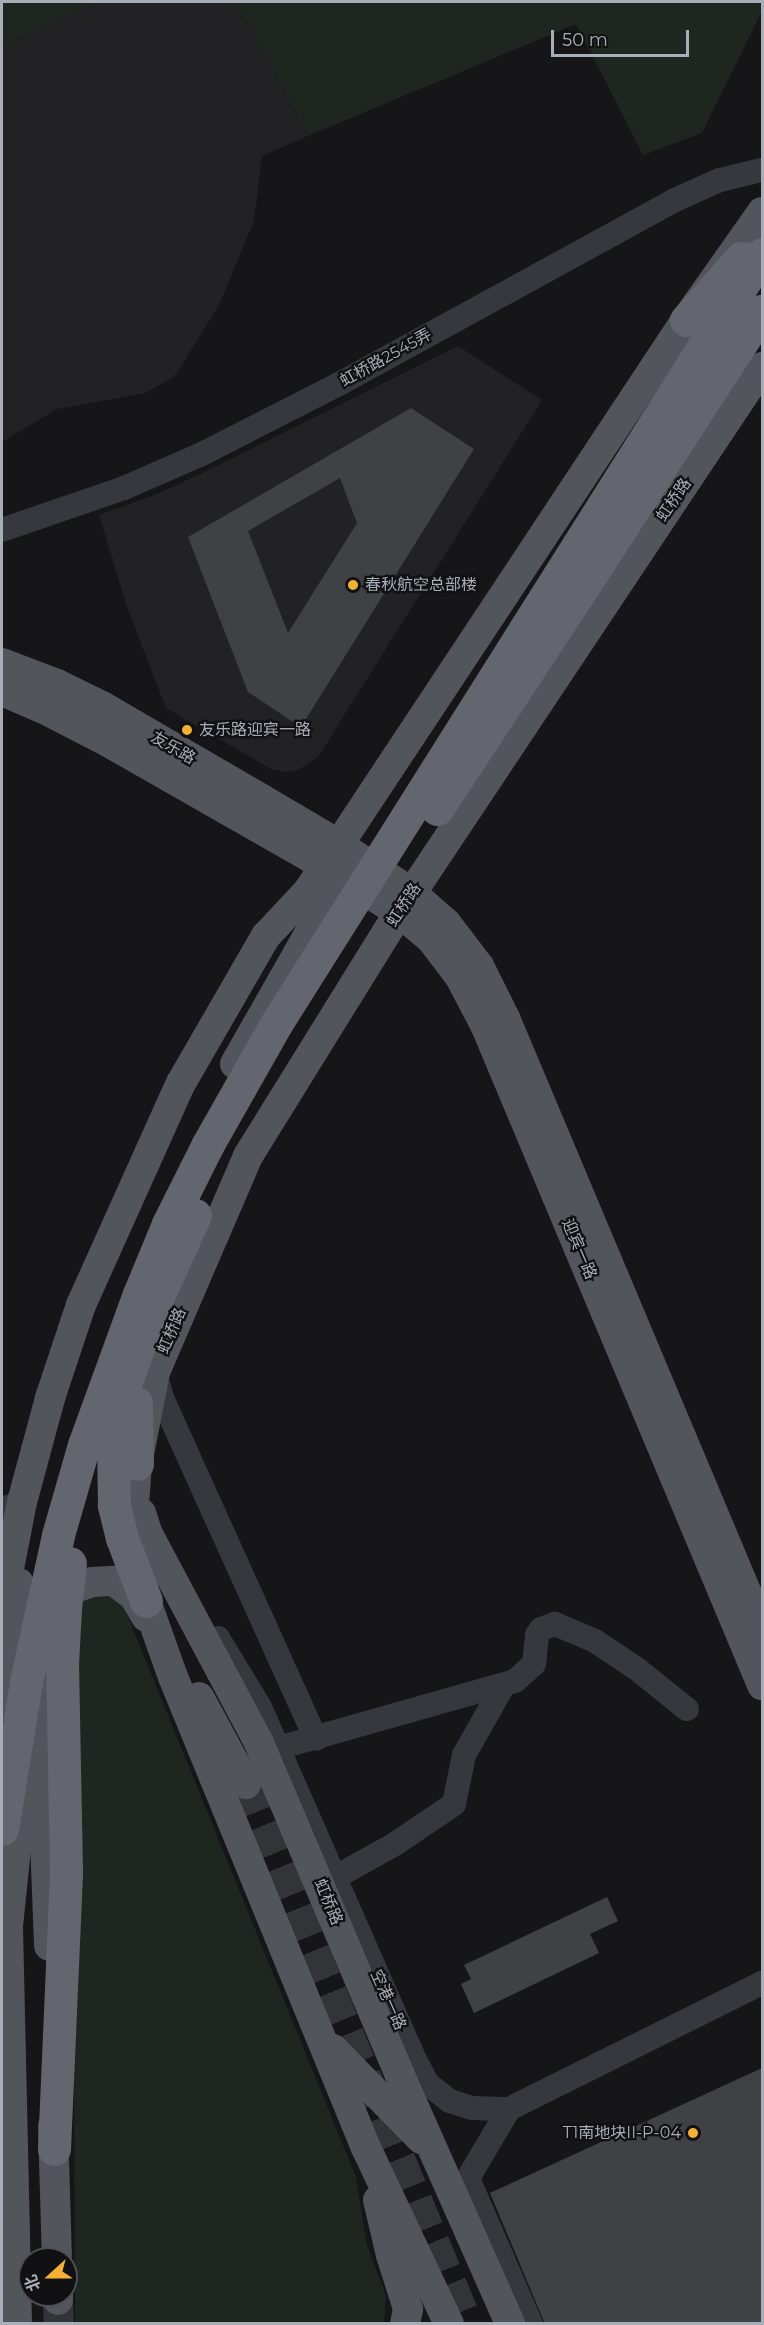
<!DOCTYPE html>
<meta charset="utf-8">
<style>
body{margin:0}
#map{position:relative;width:764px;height:2325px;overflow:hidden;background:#161618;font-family:Montserrat,"Noto Sans SC",sans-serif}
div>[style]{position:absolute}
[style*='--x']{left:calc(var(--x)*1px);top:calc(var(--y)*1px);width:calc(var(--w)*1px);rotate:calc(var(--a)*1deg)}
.built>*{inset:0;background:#222225}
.green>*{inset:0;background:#1e261f}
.building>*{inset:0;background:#404145}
.major-tunnel>*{height:30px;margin-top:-15px;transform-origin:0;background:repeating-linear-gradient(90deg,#333438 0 30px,transparent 0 45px)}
.minor>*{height:24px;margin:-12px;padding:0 12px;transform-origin:12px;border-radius:12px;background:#37383d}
.major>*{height:30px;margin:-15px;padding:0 15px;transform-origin:15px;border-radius:15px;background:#53555c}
.highway>*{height:33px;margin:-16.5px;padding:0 16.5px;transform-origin:16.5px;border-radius:16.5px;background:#63666e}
.highway-bridge>*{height:33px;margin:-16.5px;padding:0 16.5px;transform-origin:16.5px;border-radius:16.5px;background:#63666e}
.dots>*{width:16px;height:16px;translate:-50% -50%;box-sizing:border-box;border:3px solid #111113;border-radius:50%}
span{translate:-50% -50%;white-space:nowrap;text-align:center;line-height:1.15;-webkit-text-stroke:4.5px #111113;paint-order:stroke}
.street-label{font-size:16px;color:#a8adb8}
.poi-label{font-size:16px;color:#a8adb8}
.left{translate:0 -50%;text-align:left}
.right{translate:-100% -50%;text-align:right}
.frame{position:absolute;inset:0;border:3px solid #a8adb8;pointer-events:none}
.north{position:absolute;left:18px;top:2247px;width:60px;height:60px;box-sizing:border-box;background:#111113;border:2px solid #4d4f55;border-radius:50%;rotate:249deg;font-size:16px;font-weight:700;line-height:24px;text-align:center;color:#a8adb8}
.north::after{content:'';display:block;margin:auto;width:21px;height:27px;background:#f2b134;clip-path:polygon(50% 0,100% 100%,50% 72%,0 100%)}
.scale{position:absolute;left:551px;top:30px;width:138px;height:27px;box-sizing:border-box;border:3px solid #a8adb8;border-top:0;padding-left:8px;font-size:18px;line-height:21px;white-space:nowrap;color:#a8adb8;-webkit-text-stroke:4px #111113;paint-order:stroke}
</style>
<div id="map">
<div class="built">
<div style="clip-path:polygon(101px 2px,236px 2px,308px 136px,262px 156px,254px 221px,219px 305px,175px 376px,145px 393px,57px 409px,2px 442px,2px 48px)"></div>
<div style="clip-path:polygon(458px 346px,542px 400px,318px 757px,298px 770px,285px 772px,271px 769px,166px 708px,127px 607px,99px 515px,157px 494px,211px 469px)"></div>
</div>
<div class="green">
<div style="clip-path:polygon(2px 2px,101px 2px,2px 48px)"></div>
<div style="clip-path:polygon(236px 2px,762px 2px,762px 11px,702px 133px,643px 155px,576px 24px,308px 136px)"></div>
<div style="clip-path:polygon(115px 1585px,356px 2177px,367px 2245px,386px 2296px,384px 2323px,76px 2323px,75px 2321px,72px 1604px)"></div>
</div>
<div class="building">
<div style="clip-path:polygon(evenodd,411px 408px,474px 449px,301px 727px,248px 692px,188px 537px,411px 408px,340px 478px,357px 523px,288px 633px,248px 531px,340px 478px)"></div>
<div style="clip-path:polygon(607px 1897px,618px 1921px,590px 1934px,599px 1953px,474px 2013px,461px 1984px,471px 1979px,464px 1965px)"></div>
<div style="clip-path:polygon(762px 2068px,762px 2324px,545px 2324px,490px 2193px)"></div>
</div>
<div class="major-tunnel">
<div style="--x:246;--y:1784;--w:584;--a:67.65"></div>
<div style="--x:58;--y:2300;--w:24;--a:88"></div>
</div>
<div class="minor">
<div style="--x:2;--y:530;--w:129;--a:-19"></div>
<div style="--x:124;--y:488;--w:85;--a:-23.6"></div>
<div style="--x:202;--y:454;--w:154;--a:-27.1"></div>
<div style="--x:339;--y:384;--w:383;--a:-28.7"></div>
<div style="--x:675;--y:200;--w:49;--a:-24"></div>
<div style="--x:720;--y:180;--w:43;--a:-13.4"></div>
<div style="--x:155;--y:1373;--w:26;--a:74"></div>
<div style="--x:162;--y:1398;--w:374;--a:65.7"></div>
<div style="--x:2;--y:1509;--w:21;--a:-19"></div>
<div style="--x:218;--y:1638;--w:81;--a:58.7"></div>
<div style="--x:260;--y:1707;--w:386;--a:66.3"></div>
<div style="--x:415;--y:2060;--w:27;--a:62"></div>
<div style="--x:428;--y:2084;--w:28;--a:38"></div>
<div style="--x:450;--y:2101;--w:23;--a:18"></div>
<div style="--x:472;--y:2108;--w:37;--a:2"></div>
<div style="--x:509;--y:2109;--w:283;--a:-26.5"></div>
<div style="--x:278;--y:1748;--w:246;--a:-15.8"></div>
<div style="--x:515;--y:1681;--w:25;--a:-42"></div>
<div style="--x:534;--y:1664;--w:29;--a:-84"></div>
<div style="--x:537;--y:1635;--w:7;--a:-56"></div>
<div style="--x:541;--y:1629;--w:15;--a:-20"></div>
<div style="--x:555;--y:1624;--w:43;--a:23"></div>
<div style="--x:595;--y:1641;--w:50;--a:33.7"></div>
<div style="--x:637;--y:1669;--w:64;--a:38.7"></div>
<div style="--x:334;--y:1878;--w:70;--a:-29.1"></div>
<div style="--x:395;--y:1844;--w:71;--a:-34.1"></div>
<div style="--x:454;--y:1804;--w:50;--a:-78.5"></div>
<div style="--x:464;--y:1755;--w:79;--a:-60.5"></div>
<div style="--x:509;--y:2109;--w:80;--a:120.7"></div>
<div style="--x:468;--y:2178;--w:159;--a:66.7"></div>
</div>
<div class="major">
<div style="--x:2;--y:663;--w:59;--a:20.9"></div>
<div style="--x:57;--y:684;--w:50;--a:26.1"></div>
<div style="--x:102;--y:706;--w:183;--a:30.2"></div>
<div style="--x:260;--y:798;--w:91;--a:30.5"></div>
<div style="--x:338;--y:844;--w:89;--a:33.5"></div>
<div style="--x:412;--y:893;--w:45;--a:41.4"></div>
<div style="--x:446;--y:923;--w:54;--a:52.5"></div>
<div style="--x:479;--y:966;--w:58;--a:63.4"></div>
<div style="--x:505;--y:1018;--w:663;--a:67.19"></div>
<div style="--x:2;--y:691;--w:46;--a:23.2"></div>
<div style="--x:44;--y:709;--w:72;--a:27.3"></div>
<div style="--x:108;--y:742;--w:250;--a:29.7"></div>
<div style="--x:325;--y:866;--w:87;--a:31.9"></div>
<div style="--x:399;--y:912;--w:42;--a:40.2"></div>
<div style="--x:431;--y:939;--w:48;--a:52.7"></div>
<div style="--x:460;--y:977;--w:56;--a:62.5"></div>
<div style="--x:486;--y:1027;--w:714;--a:67.24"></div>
<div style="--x:235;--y:1064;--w:189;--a:-60.4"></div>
<div style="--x:141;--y:1513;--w:22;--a:72"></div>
<div style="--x:148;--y:1534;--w:237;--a:62"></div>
<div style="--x:259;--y:1743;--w:358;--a:67"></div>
<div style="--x:399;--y:2073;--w:274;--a:66.1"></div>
<div style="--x:2;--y:1604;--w:104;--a:-78.9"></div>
<div style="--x:22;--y:1502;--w:108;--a:-74.9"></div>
<div style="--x:50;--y:1398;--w:98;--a:-71.6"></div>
<div style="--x:81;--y:1305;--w:243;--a:-65.8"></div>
<div style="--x:181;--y:1083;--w:170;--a:-60"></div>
<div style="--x:266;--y:936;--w:62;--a:-47"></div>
<div style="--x:308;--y:891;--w:685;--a:-56.5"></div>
<div style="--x:686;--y:320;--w:132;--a:-54.9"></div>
<div style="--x:52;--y:1607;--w:7;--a:-63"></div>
<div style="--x:55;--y:1601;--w:21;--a:-35"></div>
<div style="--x:72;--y:1589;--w:21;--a:-19"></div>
<div style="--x:92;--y:1582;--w:22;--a:-3"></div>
<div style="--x:114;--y:1581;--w:25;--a:37"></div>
<div style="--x:134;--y:1596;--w:24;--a:60"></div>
<div style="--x:38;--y:1658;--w:288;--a:87.8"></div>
<div style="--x:199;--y:1697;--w:99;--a:61.6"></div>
<div style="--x:2;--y:1706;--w:124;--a:-82.1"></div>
<div style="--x:333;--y:2049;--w:126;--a:45.6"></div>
<div style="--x:53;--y:2126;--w:133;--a:88.3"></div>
<div style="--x:378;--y:2200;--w:57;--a:76.7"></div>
<div style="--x:391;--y:2255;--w:57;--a:72.5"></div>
<div style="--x:408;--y:2309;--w:15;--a:101"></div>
<div style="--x:58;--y:2295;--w:5;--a:90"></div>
<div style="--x:17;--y:2324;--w:398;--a:-91.3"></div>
<div style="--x:8;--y:1926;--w:136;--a:-84.1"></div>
<div style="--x:449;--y:2324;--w:195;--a:-115.2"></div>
<div style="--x:366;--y:2148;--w:509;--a:-112.28"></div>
<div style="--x:173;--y:1677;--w:81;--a:-109.6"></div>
<div style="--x:146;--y:1601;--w:51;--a:-102.4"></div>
<div style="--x:135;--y:1551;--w:33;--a:-93"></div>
<div style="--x:133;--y:1518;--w:54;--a:-85.8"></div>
<div style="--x:137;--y:1464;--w:94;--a:-78.9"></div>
<div style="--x:155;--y:1372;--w:235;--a:-66.7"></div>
<div style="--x:248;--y:1156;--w:287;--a:-58.2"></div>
<div style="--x:399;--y:912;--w:655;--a:-56.33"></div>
</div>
<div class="highway">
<div style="--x:686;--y:320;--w:83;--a:-48.4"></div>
<div style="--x:578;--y:545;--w:344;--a:-57.7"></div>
<div style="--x:601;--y:559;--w:296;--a:-57"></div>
<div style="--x:136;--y:1403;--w:61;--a:89.1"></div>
<div style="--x:146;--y:1601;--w:67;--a:-110.9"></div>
<div style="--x:122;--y:1538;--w:34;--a:-104"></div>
<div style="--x:114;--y:1505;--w:65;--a:-90.9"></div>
<div style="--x:113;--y:1440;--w:57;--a:-77.9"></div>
<div style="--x:125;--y:1384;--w:84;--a:-69.8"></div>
<div style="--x:154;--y:1305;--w:99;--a:-65.5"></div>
<div style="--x:54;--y:2149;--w:279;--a:-87.5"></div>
</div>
<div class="highway-bridge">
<div style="--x:437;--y:809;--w:299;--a:-56.7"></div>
<div style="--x:2;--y:1829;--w:149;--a:-80.7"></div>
<div style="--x:26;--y:1682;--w:150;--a:-77.7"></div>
<div style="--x:58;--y:1535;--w:94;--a:-73.9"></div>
<div style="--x:84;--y:1445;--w:161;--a:-70"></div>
<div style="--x:139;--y:1294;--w:76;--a:-67.5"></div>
<div style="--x:168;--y:1224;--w:87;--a:-63.4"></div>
<div style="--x:207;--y:1146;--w:140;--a:-60.5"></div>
<div style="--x:276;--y:1024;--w:566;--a:-57.77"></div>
<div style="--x:66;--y:1870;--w:206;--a:-91.1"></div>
<div style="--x:62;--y:1664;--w:56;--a:-86.9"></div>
<div style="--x:65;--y:1608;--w:45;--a:-83.7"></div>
</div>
<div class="dots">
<div style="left:353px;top:585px;background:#f2b134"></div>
<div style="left:187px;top:730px;background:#f2b134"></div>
<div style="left:693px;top:2133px;background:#f2b134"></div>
</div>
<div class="street-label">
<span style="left:386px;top:358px;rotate:-29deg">虹桥路2545弄</span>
<span style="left:674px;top:500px;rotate:-56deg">虹桥路</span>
<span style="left:173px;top:748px;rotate:30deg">友乐路</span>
<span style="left:404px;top:905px;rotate:-57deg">虹桥路</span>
<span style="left:579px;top:1249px;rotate:67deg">迎宾一路</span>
<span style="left:172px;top:1331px;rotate:-67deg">虹桥路</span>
<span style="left:328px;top:1902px;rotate:67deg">虹桥路</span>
<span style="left:388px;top:2000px;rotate:66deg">空港一路</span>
</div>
<div class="poi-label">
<span class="left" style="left:365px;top:585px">春秋航空总部楼</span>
<span class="left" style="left:199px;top:730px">友乐路迎宾一路</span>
<span class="right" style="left:681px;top:2133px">T1南地块II-P-04</span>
</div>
<div class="frame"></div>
<div class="north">北</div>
<div class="scale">50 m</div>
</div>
